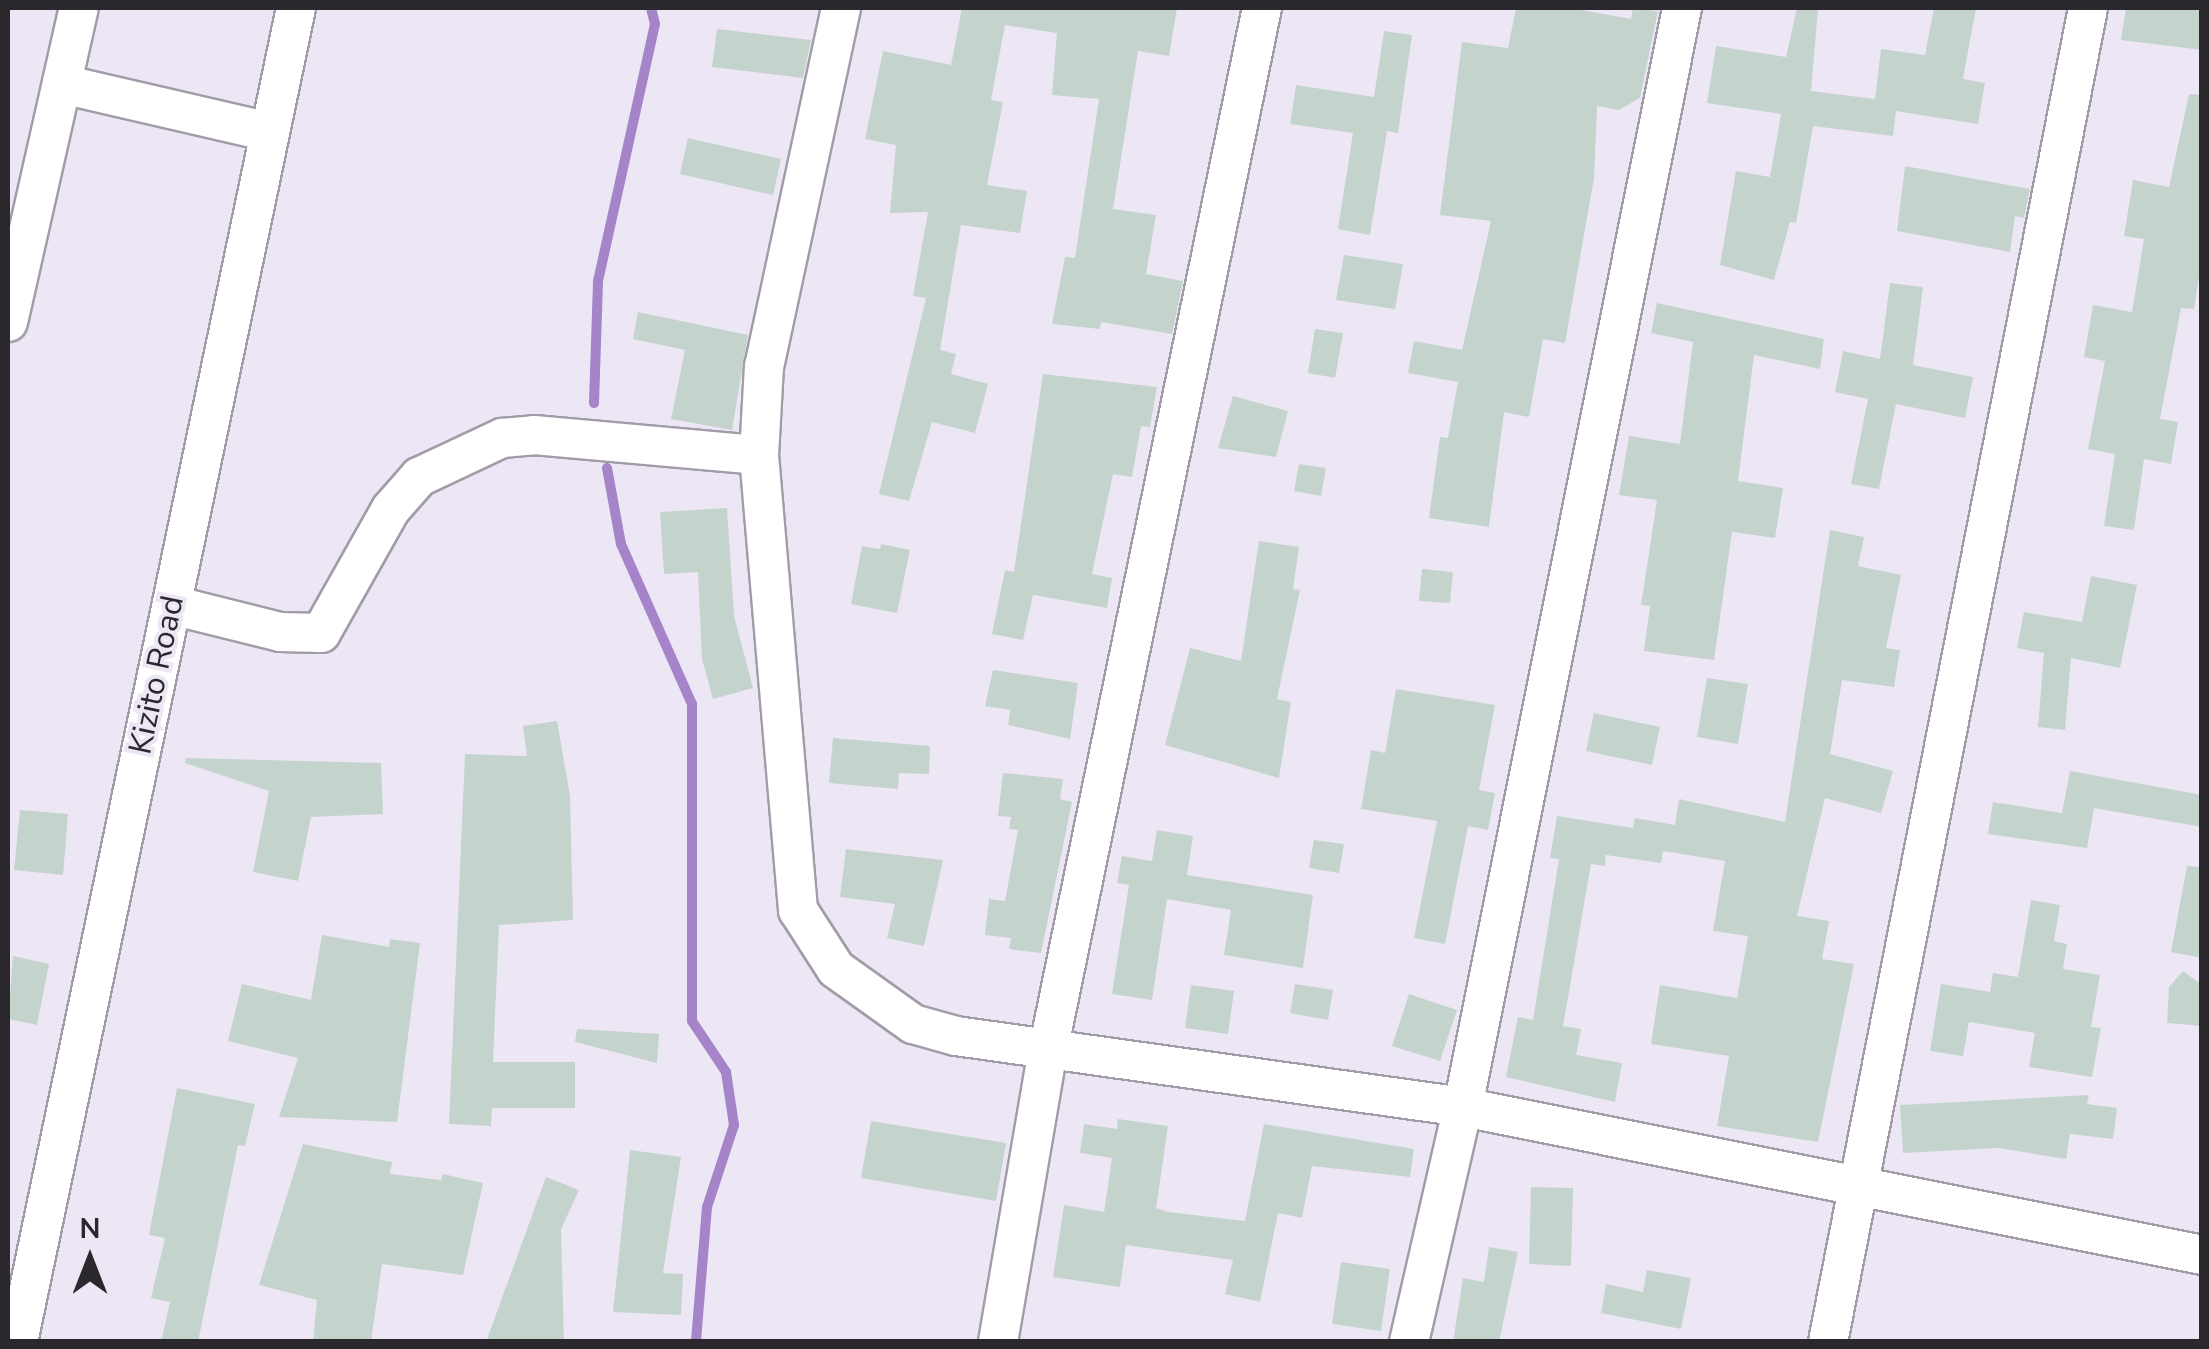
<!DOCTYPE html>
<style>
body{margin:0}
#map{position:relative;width:2209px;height:1349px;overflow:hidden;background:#ede7f5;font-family:"Nunito Sans",sans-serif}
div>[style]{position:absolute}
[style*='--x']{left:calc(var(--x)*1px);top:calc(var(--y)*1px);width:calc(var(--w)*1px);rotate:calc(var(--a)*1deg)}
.stream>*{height:10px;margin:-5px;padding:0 5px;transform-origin:5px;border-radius:5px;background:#a584c9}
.building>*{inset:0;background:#c4d4cd}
.roads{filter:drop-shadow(2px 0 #a29ca9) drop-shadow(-2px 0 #a29ca9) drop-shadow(0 2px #a29ca9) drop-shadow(0 -2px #a29ca9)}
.minor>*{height:38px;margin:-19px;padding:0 19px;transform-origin:19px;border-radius:19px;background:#fff}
span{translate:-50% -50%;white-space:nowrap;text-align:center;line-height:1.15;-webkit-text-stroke:8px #ede7f5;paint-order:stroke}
.street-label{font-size:32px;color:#2b282d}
.frame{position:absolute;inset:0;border:10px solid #2b282d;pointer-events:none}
.north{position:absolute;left:40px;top:1209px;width:100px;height:100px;-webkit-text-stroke:8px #ede7f5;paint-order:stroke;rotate:0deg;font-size:28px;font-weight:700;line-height:40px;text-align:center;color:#2b282d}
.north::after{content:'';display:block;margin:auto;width:35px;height:45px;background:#2b282d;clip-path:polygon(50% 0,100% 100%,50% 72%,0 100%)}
</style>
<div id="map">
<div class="stream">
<div style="--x:594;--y:403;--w:122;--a:-88.1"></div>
<div style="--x:598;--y:281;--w:263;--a:-77.5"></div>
<div style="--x:655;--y:24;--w:16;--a:-104"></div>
<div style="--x:607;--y:468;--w:77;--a:79.6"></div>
<div style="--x:621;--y:544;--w:175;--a:66.1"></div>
<div style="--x:692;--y:704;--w:317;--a:90"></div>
<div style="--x:692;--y:1021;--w:61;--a:56.3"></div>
<div style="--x:726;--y:1072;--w:54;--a:81.4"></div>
<div style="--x:734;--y:1125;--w:86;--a:108.2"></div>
<div style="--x:707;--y:1207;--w:135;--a:94.7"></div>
</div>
<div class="building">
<div style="clip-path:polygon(962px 8px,1177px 8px,1169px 56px,1138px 51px,1113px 209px,1156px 215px,1146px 274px,1183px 281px,1172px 334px,1101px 322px,1100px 329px,1052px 324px,1065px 257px,1075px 258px,1099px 99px,1052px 95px,1057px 33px,1005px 25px,991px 100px,1003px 102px,987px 185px,1027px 191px,1020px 233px,961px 225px,940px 350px,956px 354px,951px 374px,988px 384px,975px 433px,932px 422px,909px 501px,879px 494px,926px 298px,913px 296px,928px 212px,890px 213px,896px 145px,865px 139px,883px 51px,951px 65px)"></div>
<div style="clip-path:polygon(1516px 8px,1571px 8px,1631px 19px,1633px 8px,1658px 11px,1640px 98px,1619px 110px,1597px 106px,1594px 178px,1565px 343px,1543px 339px,1529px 417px,1504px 412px,1489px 527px,1429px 518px,1440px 437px,1448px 438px,1458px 382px,1408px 373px,1414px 341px,1462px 350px,1491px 221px,1440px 215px,1462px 42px,1508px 48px)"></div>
<div style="clip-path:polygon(1797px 8px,1818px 8px,1811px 91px,1875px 99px,1881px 49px,1925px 55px,1934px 8px,1976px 8px,1963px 79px,1985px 83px,1978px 124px,1896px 111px,1893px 136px,1813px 126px,1796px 223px,1790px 222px,1774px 280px,1720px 265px,1736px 171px,1770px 177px,1781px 114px,1707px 103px,1716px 46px,1786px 57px)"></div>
<div style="clip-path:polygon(2126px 8px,2202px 8px,2202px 50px,2121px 40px)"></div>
<div style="clip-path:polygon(717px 29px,811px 40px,803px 78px,712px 67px)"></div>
<div style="clip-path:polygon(1384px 31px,1412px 35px,1398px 133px,1387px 131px,1370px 235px,1338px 229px,1353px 133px,1290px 124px,1296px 85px,1374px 97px)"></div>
<div style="clip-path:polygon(2189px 94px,2202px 95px,2202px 258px,2194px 309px,2181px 308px,2160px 419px,2178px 422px,2171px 464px,2144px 459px,2134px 530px,2104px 526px,2115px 454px,2088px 449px,2105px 361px,2084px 357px,2093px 305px,2132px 312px,2144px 239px,2124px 236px,2133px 180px,2169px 187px)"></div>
<div style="clip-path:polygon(688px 138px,781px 159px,773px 195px,680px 174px)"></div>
<div style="clip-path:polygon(1905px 166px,2030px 189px,2024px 218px,2015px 216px,2010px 252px,1897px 231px)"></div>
<div style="clip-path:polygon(1344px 255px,1403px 264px,1395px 309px,1336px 300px)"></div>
<div style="clip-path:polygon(1890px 283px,1923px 287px,1913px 365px,1973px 377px,1965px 418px,1896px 404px,1879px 489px,1851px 484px,1868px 399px,1835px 392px,1843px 351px,1880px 359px)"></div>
<div style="clip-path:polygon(1657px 303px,1824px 339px,1820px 369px,1754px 355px,1738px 481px,1783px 488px,1775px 538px,1732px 532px,1714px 660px,1644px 651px,1650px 606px,1641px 605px,1657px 500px,1619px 495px,1629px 436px,1680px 444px,1693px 342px,1651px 333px)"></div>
<div style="clip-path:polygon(638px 312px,748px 335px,732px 430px,671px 419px,685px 350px,633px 339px)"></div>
<div style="clip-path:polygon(1315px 329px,1343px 333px,1335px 378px,1308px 373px)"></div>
<div style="clip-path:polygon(1043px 374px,1157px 387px,1150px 427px,1141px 426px,1132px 477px,1113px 474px,1092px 574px,1112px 578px,1107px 608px,1033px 595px,1023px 640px,992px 634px,1005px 570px,1014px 572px)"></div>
<div style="clip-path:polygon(1233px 396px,1288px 411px,1276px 457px,1218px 448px)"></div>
<div style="clip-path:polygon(1299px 464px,1326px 468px,1321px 496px,1294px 491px)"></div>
<div style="clip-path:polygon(727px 508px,734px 616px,753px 688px,713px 699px,702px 659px,698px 572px,664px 574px,660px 512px)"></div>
<div style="clip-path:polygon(1830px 530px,1864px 537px,1858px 566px,1901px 575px,1886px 648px,1900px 650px,1894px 687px,1842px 680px,1830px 754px,1893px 771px,1881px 813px,1825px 798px,1797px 916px,1829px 921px,1822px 959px,1854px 964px,1818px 1142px,1717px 1126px,1729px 1056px,1651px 1044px,1660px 985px,1737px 998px,1748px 936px,1713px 931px,1725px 861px,1663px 851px,1661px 863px,1606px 855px,1605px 866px,1591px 864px,1563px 1026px,1581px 1029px,1576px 1055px,1622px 1063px,1615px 1102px,1506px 1077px,1518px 1017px,1533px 1020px,1559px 859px,1550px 858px,1557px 816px,1633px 828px,1635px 818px,1675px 825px,1679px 799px,1785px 822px)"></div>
<div style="clip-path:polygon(1259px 541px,1299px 547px,1293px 589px,1300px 590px,1277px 699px,1291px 702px,1279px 778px,1165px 745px,1190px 648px,1241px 661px)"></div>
<div style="clip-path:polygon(881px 544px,910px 550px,897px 613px,851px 604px,862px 546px,880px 549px)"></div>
<div style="clip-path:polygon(1422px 569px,1453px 572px,1450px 603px,1419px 601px)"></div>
<div style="clip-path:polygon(2091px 576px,2137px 585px,2120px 668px,2071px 658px,2065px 730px,2038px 727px,2044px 653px,2017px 648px,2024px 612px,2082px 622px)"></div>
<div style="clip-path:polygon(993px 670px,1078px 683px,1070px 739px,1008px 725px,1010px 710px,985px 706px)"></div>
<div style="clip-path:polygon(1707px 678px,1748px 684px,1738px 744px,1697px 737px)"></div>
<div style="clip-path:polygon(1396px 689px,1495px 705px,1479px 790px,1495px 793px,1488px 830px,1468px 826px,1445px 944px,1414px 938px,1437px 821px,1361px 809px,1371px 750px,1385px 753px)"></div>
<div style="clip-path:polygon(1594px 713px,1660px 727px,1652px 765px,1586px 751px)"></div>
<div style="clip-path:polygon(557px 721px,570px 796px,573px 920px,499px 925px,493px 1062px,575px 1062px,575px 1108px,492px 1108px,491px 1126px,449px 1124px,465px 754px,527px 756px,523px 726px)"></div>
<div style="clip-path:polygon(833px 738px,930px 746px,929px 774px,899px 773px,898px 789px,829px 783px)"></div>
<div style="clip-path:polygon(186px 758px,381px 763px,383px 814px,311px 817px,298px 881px,253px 872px,269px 791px,185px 763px)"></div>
<div style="clip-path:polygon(2070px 771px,2202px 795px,2202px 827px,2094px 808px,2087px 848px,1988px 834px,1993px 802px,2062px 813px)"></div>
<div style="clip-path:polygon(1003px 773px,1063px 779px,1060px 799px,1072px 802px,1041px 953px,1009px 949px,1011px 938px,985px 935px,989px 899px,1005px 901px,1018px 830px,1009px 829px,1011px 817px,998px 816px)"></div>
<div style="clip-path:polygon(20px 810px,68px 814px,63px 875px,14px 870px)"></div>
<div style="clip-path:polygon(1157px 830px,1193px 836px,1187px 875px,1313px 895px,1303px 968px,1224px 955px,1231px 910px,1167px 899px,1152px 1000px,1112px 994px,1129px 885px,1117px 883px,1122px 856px,1152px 861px)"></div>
<div style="clip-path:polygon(1314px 840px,1344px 844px,1339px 873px,1309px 868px)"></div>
<div style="clip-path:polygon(846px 849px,943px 860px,924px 946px,887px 938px,895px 904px,840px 897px)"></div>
<div style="clip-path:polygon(2187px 866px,2202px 867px,2202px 958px,2171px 952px)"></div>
<div style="clip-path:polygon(2031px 900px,2060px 905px,2054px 941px,2067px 944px,2063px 969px,2100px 975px,2091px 1027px,2101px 1028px,2092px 1077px,2029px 1067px,2035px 1033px,1969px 1022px,1963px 1056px,1930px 1051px,1941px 984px,1990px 992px,1993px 973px,2018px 977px)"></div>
<div style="clip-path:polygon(322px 935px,389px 947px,390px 939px,420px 943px,397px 1122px,279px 1117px,298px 1058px,228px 1041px,242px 984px,311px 1000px)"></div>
<div style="clip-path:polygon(13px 956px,49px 964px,37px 1025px,8px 1019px)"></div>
<div style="clip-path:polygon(2183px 971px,2202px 985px,2202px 1026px,2167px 1023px,2169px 987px)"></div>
<div style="clip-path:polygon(1295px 984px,1333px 990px,1328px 1020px,1290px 1013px)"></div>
<div style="clip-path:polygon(1191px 985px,1234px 991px,1228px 1034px,1185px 1028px)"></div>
<div style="clip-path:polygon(1409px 994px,1457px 1010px,1440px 1061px,1392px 1046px)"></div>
<div style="clip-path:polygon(577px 1029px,659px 1034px,657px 1063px,575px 1042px)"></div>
<div style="clip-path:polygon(177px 1088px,255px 1104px,245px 1146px,238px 1145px,198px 1342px,161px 1342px,170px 1302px,151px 1298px,165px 1238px,149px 1235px)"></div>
<div style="clip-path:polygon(2089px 1095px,2087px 1104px,2117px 1108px,2113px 1139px,2070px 1134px,2066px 1159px,1999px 1148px,1903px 1153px,1900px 1105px)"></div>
<div style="clip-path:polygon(1118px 1119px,1168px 1126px,1156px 1208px,1168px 1212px,1245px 1221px,1264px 1124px,1414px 1149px,1410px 1177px,1312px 1166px,1302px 1218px,1278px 1213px,1260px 1302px,1225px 1294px,1233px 1260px,1126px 1245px,1120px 1287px,1053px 1277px,1064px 1205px,1104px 1212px,1112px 1158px,1080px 1153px,1084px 1124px,1117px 1129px)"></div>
<div style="clip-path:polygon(871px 1121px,1006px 1143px,996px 1201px,861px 1178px)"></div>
<div style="clip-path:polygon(303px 1144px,392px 1162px,390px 1174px,441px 1180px,443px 1174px,483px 1183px,463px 1275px,382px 1264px,371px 1342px,313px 1342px,317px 1300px,259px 1285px)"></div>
<div style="clip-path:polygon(630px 1150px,681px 1157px,663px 1273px,683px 1274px,681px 1315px,613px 1312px)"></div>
<div style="clip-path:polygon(546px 1177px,579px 1190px,561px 1229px,564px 1342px,486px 1342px)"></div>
<div style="clip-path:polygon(1531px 1187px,1573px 1188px,1571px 1266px,1529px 1264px)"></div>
<div style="clip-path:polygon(1489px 1247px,1518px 1252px,1499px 1342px,1453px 1342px,1463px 1278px,1484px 1282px)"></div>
<div style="clip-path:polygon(1341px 1262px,1390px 1269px,1381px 1331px,1332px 1324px)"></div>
<div style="clip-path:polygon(1647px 1270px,1691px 1278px,1681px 1329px,1601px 1313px,1606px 1284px,1643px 1292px)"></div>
</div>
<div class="roads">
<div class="minor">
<div style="--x:841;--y:8;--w:366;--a:102.1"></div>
<div style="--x:764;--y:366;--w:89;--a:93.2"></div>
<div style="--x:759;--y:455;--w:457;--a:85.1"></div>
<div style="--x:798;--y:910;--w:70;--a:57.2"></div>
<div style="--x:836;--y:969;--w:95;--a:35.5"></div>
<div style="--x:913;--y:1024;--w:45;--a:15.6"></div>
<div style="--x:956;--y:1036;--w:512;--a:7.97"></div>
<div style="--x:1463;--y:1107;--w:754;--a:11.32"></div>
<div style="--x:62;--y:84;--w:213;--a:13"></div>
<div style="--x:8;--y:322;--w:322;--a:-77.3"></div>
<div style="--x:172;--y:605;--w:111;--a:14"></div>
<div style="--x:280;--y:632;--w:41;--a:1.4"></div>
<div style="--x:321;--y:633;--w:142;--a:-60.6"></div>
<div style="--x:391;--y:509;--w:43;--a:-48.8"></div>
<div style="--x:419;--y:477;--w:92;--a:-25.2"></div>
<div style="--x:502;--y:438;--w:32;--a:-5"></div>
<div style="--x:534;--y:435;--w:226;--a:5.1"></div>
<div style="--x:18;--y:1342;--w:1363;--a:-78.23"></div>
<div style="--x:998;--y:1342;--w:295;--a:-80.3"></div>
<div style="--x:1048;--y:1051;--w:1065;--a:-78.41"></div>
<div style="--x:1409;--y:1342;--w:241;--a:-77.1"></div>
<div style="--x:1463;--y:1107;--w:1121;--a:-78.73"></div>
<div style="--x:1828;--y:1342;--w:1359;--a:-78.97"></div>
</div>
</div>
<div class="street-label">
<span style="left:157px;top:675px;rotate:-78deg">Kizito Road</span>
</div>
<div class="frame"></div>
<div class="north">N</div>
</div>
